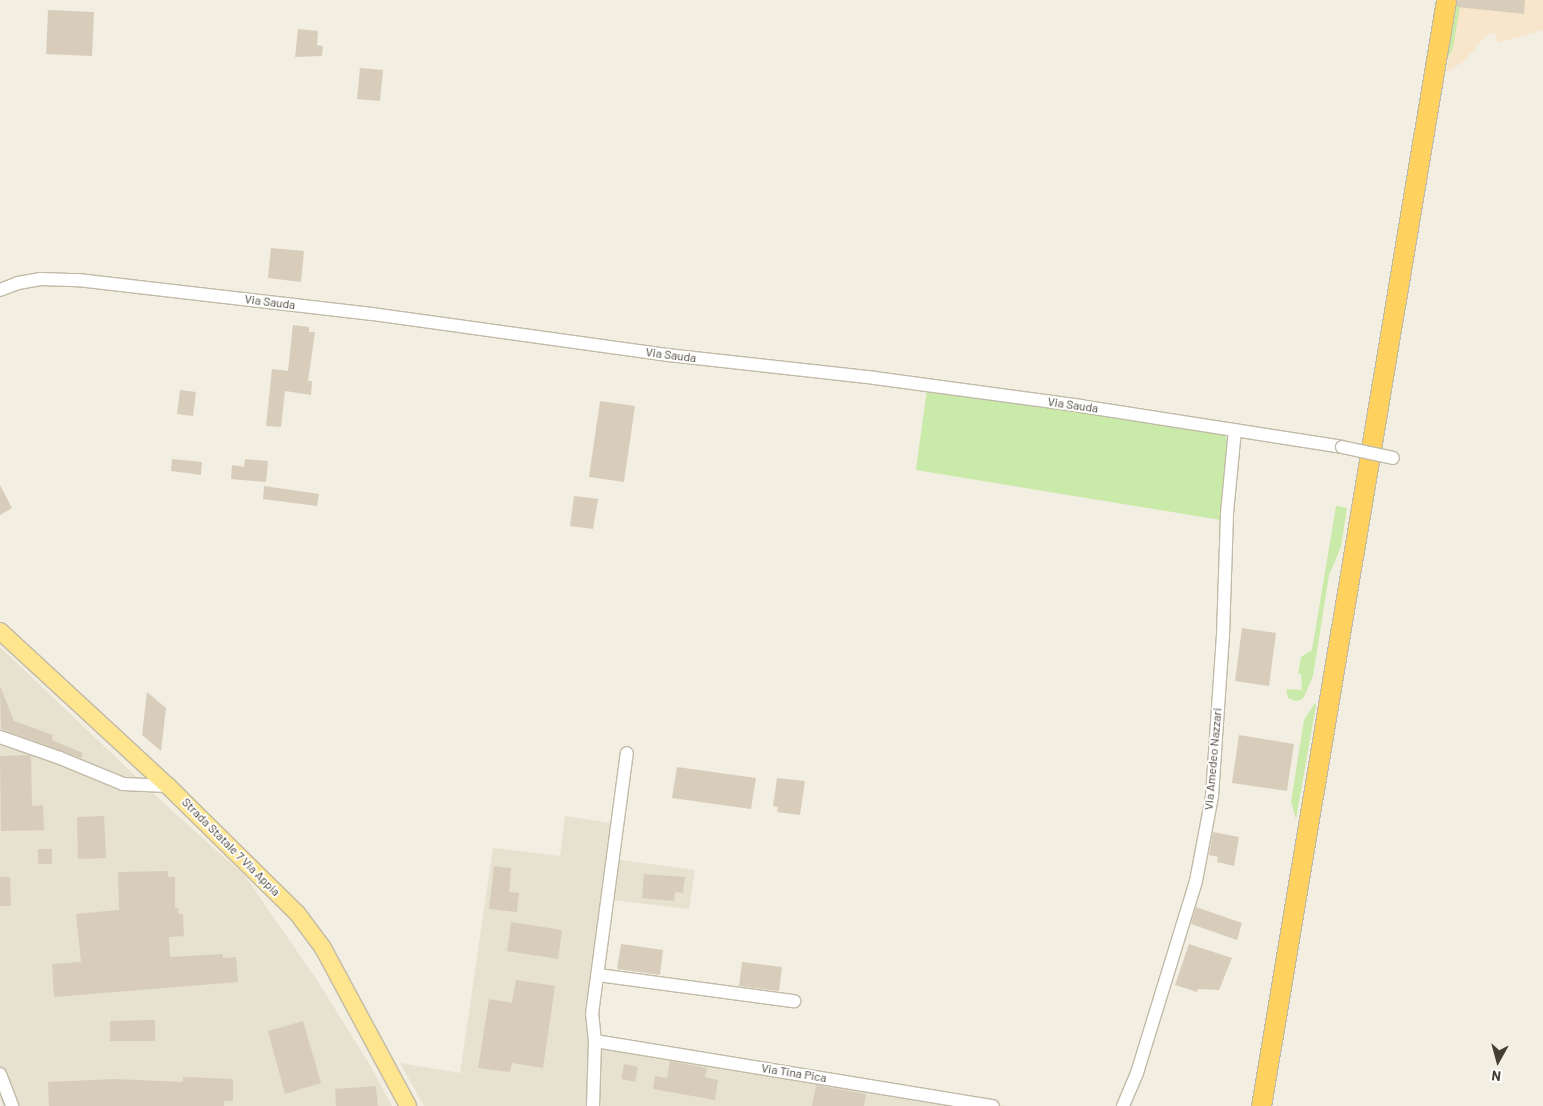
<!DOCTYPE html>
<style>
body{margin:0}
#map{position:relative;width:1543px;height:1106px;overflow:hidden;background:#f2eee2;font-family:Barlow,sans-serif}
div>[style]{position:absolute}
[style*='--x']{left:calc(var(--x)*1px);top:calc(var(--y)*1px);width:calc(var(--w)*1px);rotate:calc(var(--a)*1deg)}
.residential>*{inset:0;background:#e7e1d0}
.commercial>*{inset:0;background:#f7e6cb}
.green>*{inset:0;background:#c9eaa8}
.building>*{inset:0;background:#d8cdba}
.roads{filter:drop-shadow(1px 0 #c1baa7) drop-shadow(-1px 0 #c1baa7) drop-shadow(0 1px #c1baa7) drop-shadow(0 -1px #c1baa7)}
.minor>*{height:12px;margin:-6px;padding:0 6px;transform-origin:6px;border-radius:6px;background:#fff}
.major>*{height:16px;margin:-8px;padding:0 8px;transform-origin:8px;border-radius:8px;background:#ffe58e}
.highway>*{height:19px;margin:-9.5px;padding:0 9.5px;transform-origin:9.5px;border-radius:9.5px;background:#ffd260}
.bridges{filter:drop-shadow(1px 0 #c1baa7) drop-shadow(-1px 0 #c1baa7) drop-shadow(0 1px #c1baa7) drop-shadow(0 -1px #c1baa7)}
.minor-bridge>*{height:12px;margin:-6px;padding:0 6px;transform-origin:6px;border-radius:6px;background:#fff}
span{translate:-50% -50%;white-space:nowrap;text-align:center;line-height:1.15;-webkit-text-stroke:4px #fff;paint-order:stroke}
.street-label{font-size:12px;color:#443e32}
.north{position:absolute;left:1473px;top:1036px;width:50px;height:50px;-webkit-text-stroke:4px #fff;paint-order:stroke;rotate:187deg;font-size:14px;font-weight:700;line-height:20px;text-align:center;color:#443e32}
.north::after{content:'';display:block;margin:auto;width:18px;height:22px;background:#443e32;clip-path:polygon(50% 0,100% 100%,50% 72%,0 100%)}
</style>
<div id="map">
<div class="residential">
<div style="clip-path:polygon(0 647px,168px 807px,245px 876px,317px 980px,368px 1062px,392px 1106px,3px 1106px,0 1098px)"></div>
<div style="clip-path:polygon(565px 816px,611px 823px,607px 858px,695px 870px,689px 909px,612px 900px,596px 1030px,603px 1039px,1007px 1106px,424px 1106px,400px 1063px,460px 1073px,493px 848px,560px 856px)"></div>
</div>
<div class="commercial">
<div style="clip-path:polygon(1461px 0,1543px 0,1543px 30px,1498px 43px,1495px 32px,1485px 37px,1463px 62px,1446px 73px)"></div>
</div>
<div class="green">
<div style="clip-path:polygon(1456px 0,1461px 0,1453px 48px,1447px 60px)"></div>
<div style="clip-path:polygon(927px 389px,1223px 433px,1227px 439px,1221px 520px,916px 470px)"></div>
<div style="clip-path:polygon(1336px 506px,1347px 508px,1341px 547px,1329px 575px,1313px 676px,1304px 697px,1301px 700px,1295px 701px,1288px 698px,1286px 689px,1302px 690px,1301px 674px,1298px 674px,1301px 657px,1312px 650px)"></div>
<div style="clip-path:polygon(1315px 703px,1316px 705px,1296px 819px,1291px 802px,1304px 720px)"></div>
</div>
<div class="building">
<div style="clip-path:polygon(1457px 0,1525px 0,1524px 14px,1457px 7px)"></div>
<div style="clip-path:polygon(48px 10px,94px 12px,92px 56px,46px 54px)"></div>
<div style="clip-path:polygon(298px 29px,318px 31px,317px 45px,323px 46px,322px 56px,295px 57px)"></div>
<div style="clip-path:polygon(360px 68px,383px 70px,380px 101px,357px 99px)"></div>
<div style="clip-path:polygon(271px 248px,304px 251px,301px 282px,268px 278px)"></div>
<div style="clip-path:polygon(293px 325px,309px 327px,309px 332px,315px 332px,308px 381px,312px 381px,311px 395px,285px 391px,281px 427px,266px 426px,272px 369px,288px 371px)"></div>
<div style="clip-path:polygon(180px 390px,196px 392px,193px 416px,177px 414px)"></div>
<div style="clip-path:polygon(600px 401px,635px 406px,624px 482px,589px 477px)"></div>
<div style="clip-path:polygon(172px 459px,202px 462px,201px 475px,171px 471px)"></div>
<div style="clip-path:polygon(245px 459px,268px 461px,266px 482px,231px 479px,232px 465px,244px 467px)"></div>
<div style="clip-path:polygon(0 485px,12px 508px,0 515px)"></div>
<div style="clip-path:polygon(264px 486px,319px 494px,317px 506px,263px 499px)"></div>
<div style="clip-path:polygon(574px 496px,598px 499px,593px 529px,570px 526px)"></div>
<div style="clip-path:polygon(1242px 628px,1276px 633px,1269px 686px,1235px 681px)"></div>
<div style="clip-path:polygon(0 686px,14px 721px,53px 735px,52px 740px,83px 753px,81px 758px,1px 729px)"></div>
<div style="clip-path:polygon(147px 692px,166px 708px,161px 751px,142px 735px)"></div>
<div style="clip-path:polygon(1239px 735px,1294px 744px,1287px 791px,1232px 783px)"></div>
<div style="clip-path:polygon(28px 755px,31px 756px,32px 806px,43px 805px,44px 830px,1px 831px,0 756px)"></div>
<div style="clip-path:polygon(677px 767px,756px 778px,751px 809px,672px 798px)"></div>
<div style="clip-path:polygon(777px 778px,805px 781px,800px 815px,777px 812px,778px 807px,773px 806px)"></div>
<div style="clip-path:polygon(104px 816px,106px 858px,78px 859px,77px 817px)"></div>
<div style="clip-path:polygon(1213px 832px,1239px 837px,1234px 866px,1217px 862px,1218px 857px,1209px 855px)"></div>
<div style="clip-path:polygon(38px 849px,52px 849px,52px 864px,38px 864px)"></div>
<div style="clip-path:polygon(494px 866px,511px 868px,509px 892px,519px 893px,517px 912px,489px 909px)"></div>
<div style="clip-path:polygon(168px 871px,168px 877px,175px 877px,175px 908px,178px 908px,179px 914px,183px 914px,184px 936px,169px 937px,170px 957px,223px 954px,223px 958px,236px 957px,238px 982px,54px 997px,52px 964px,81px 962px,76px 914px,119px 910px,118px 872px)"></div>
<div style="clip-path:polygon(644px 874px,685px 877px,683px 893px,675px 892px,674px 901px,642px 898px)"></div>
<div style="clip-path:polygon(0 877px,10px 877px,11px 906px,0 906px)"></div>
<div style="clip-path:polygon(1196px 907px,1242px 923px,1237px 940px,1191px 924px)"></div>
<div style="clip-path:polygon(511px 922px,562px 930px,558px 959px,507px 951px)"></div>
<div style="clip-path:polygon(621px 944px,663px 950px,660px 975px,617px 969px)"></div>
<div style="clip-path:polygon(1189px 944px,1232px 958px,1219px 990px,1198px 989px,1197px 992px,1175px 985px)"></div>
<div style="clip-path:polygon(742px 962px,782px 967px,779px 991px,739px 986px)"></div>
<div style="clip-path:polygon(516px 980px,555px 986px,543px 1068px,512px 1063px,510px 1072px,478px 1068px,489px 999px,512px 1003px)"></div>
<div style="clip-path:polygon(155px 1020px,155px 1041px,110px 1041px,110px 1021px)"></div>
<div style="clip-path:polygon(303px 1021px,321px 1083px,285px 1094px,268px 1031px)"></div>
<div style="clip-path:polygon(670px 1061px,707px 1068px,705px 1077px,718px 1080px,715px 1100px,653px 1089px,655px 1076px,667px 1078px)"></div>
<div style="clip-path:polygon(624px 1064px,638px 1067px,635px 1082px,621px 1079px)"></div>
<div style="clip-path:polygon(183px 1077px,233px 1079px,233px 1101px,224px 1101px,224px 1106px,49px 1106px,48px 1082px,115px 1079px,183px 1082px)"></div>
<div style="clip-path:polygon(816px 1085px,866px 1094px,864px 1106px,812px 1106px)"></div>
<div style="clip-path:polygon(376px 1086px,378px 1106px,336px 1106px,335px 1089px)"></div>
</div>
<div class="roads">
<div class="minor">
<div style="--x:0;--y:290;--w:19;--a:-21"></div>
<div style="--x:18;--y:283;--w:23;--a:-10"></div>
<div style="--x:41;--y:279;--w:37;--a:2"></div>
<div style="--x:78;--y:280;--w:296;--a:6.6"></div>
<div style="--x:372;--y:314;--w:299;--a:7.9"></div>
<div style="--x:668;--y:355;--w:208;--a:6.3"></div>
<div style="--x:875;--y:378;--w:208;--a:7.7"></div>
<div style="--x:1081;--y:406;--w:264;--a:8.9"></div>
<div style="--x:0;--y:737;--w:64;--a:19.3"></div>
<div style="--x:60;--y:758;--w:68;--a:22.4"></div>
<div style="--x:123;--y:784;--w:45;--a:2.5"></div>
<div style="--x:598;--y:975;--w:198;--a:7.6"></div>
<div style="--x:595;--y:1041;--w:27;--a:-96"></div>
<div style="--x:592;--y:1014;--w:263;--a:-82.4"></div>
<div style="--x:0;--y:1074;--w:34;--a:69"></div>
<div style="--x:593;--y:1106;--w:65;--a:-88.2"></div>
<div style="--x:595;--y:1041;--w:403;--a:9.3"></div>
<div style="--x:1123;--y:1106;--w:36;--a:-67"></div>
<div style="--x:1137;--y:1073;--w:201;--a:-72.9"></div>
<div style="--x:1196;--y:881;--w:86;--a:-79.3"></div>
<div style="--x:1212;--y:796;--w:161;--a:-86.1"></div>
<div style="--x:1223;--y:635;--w:122;--a:-88.1"></div>
<div style="--x:1227;--y:513;--w:83;--a:-84.5"></div>
</div>
<div class="major">
<div style="--x:0;--y:631;--w:229;--a:42.7"></div>
<div style="--x:168;--y:786;--w:181;--a:44.6"></div>
<div style="--x:297;--y:913;--w:44;--a:53.4"></div>
<div style="--x:323;--y:948;--w:179;--a:61.7"></div>
</div>
<div class="highway">
<div style="--x:1261;--y:1106;--w:1121;--a:-80.5"></div>
</div>
</div>
<div class="bridges">
<div class="minor-bridge">
<div style="--x:1342;--y:447;--w:52;--a:12.2"></div>
</div>
</div>
<div class="street-label">
<span style="left:270px;top:302px;rotate:7deg">Via Sauda</span>
<span style="left:671px;top:355px;rotate:7deg">Via Sauda</span>
<span style="left:1073px;top:405px;rotate:8deg">Via Sauda</span>
<span style="left:1213px;top:759px;rotate:-85deg">Via Amedeo Nazzari</span>
<span style="left:231px;top:847px;rotate:45deg">Strada Statale 7 Via Appia</span>
<span style="left:794px;top:1073px;rotate:9deg">Via Tina Pica</span>
</div>
<div class="north">N</div>
</div>
